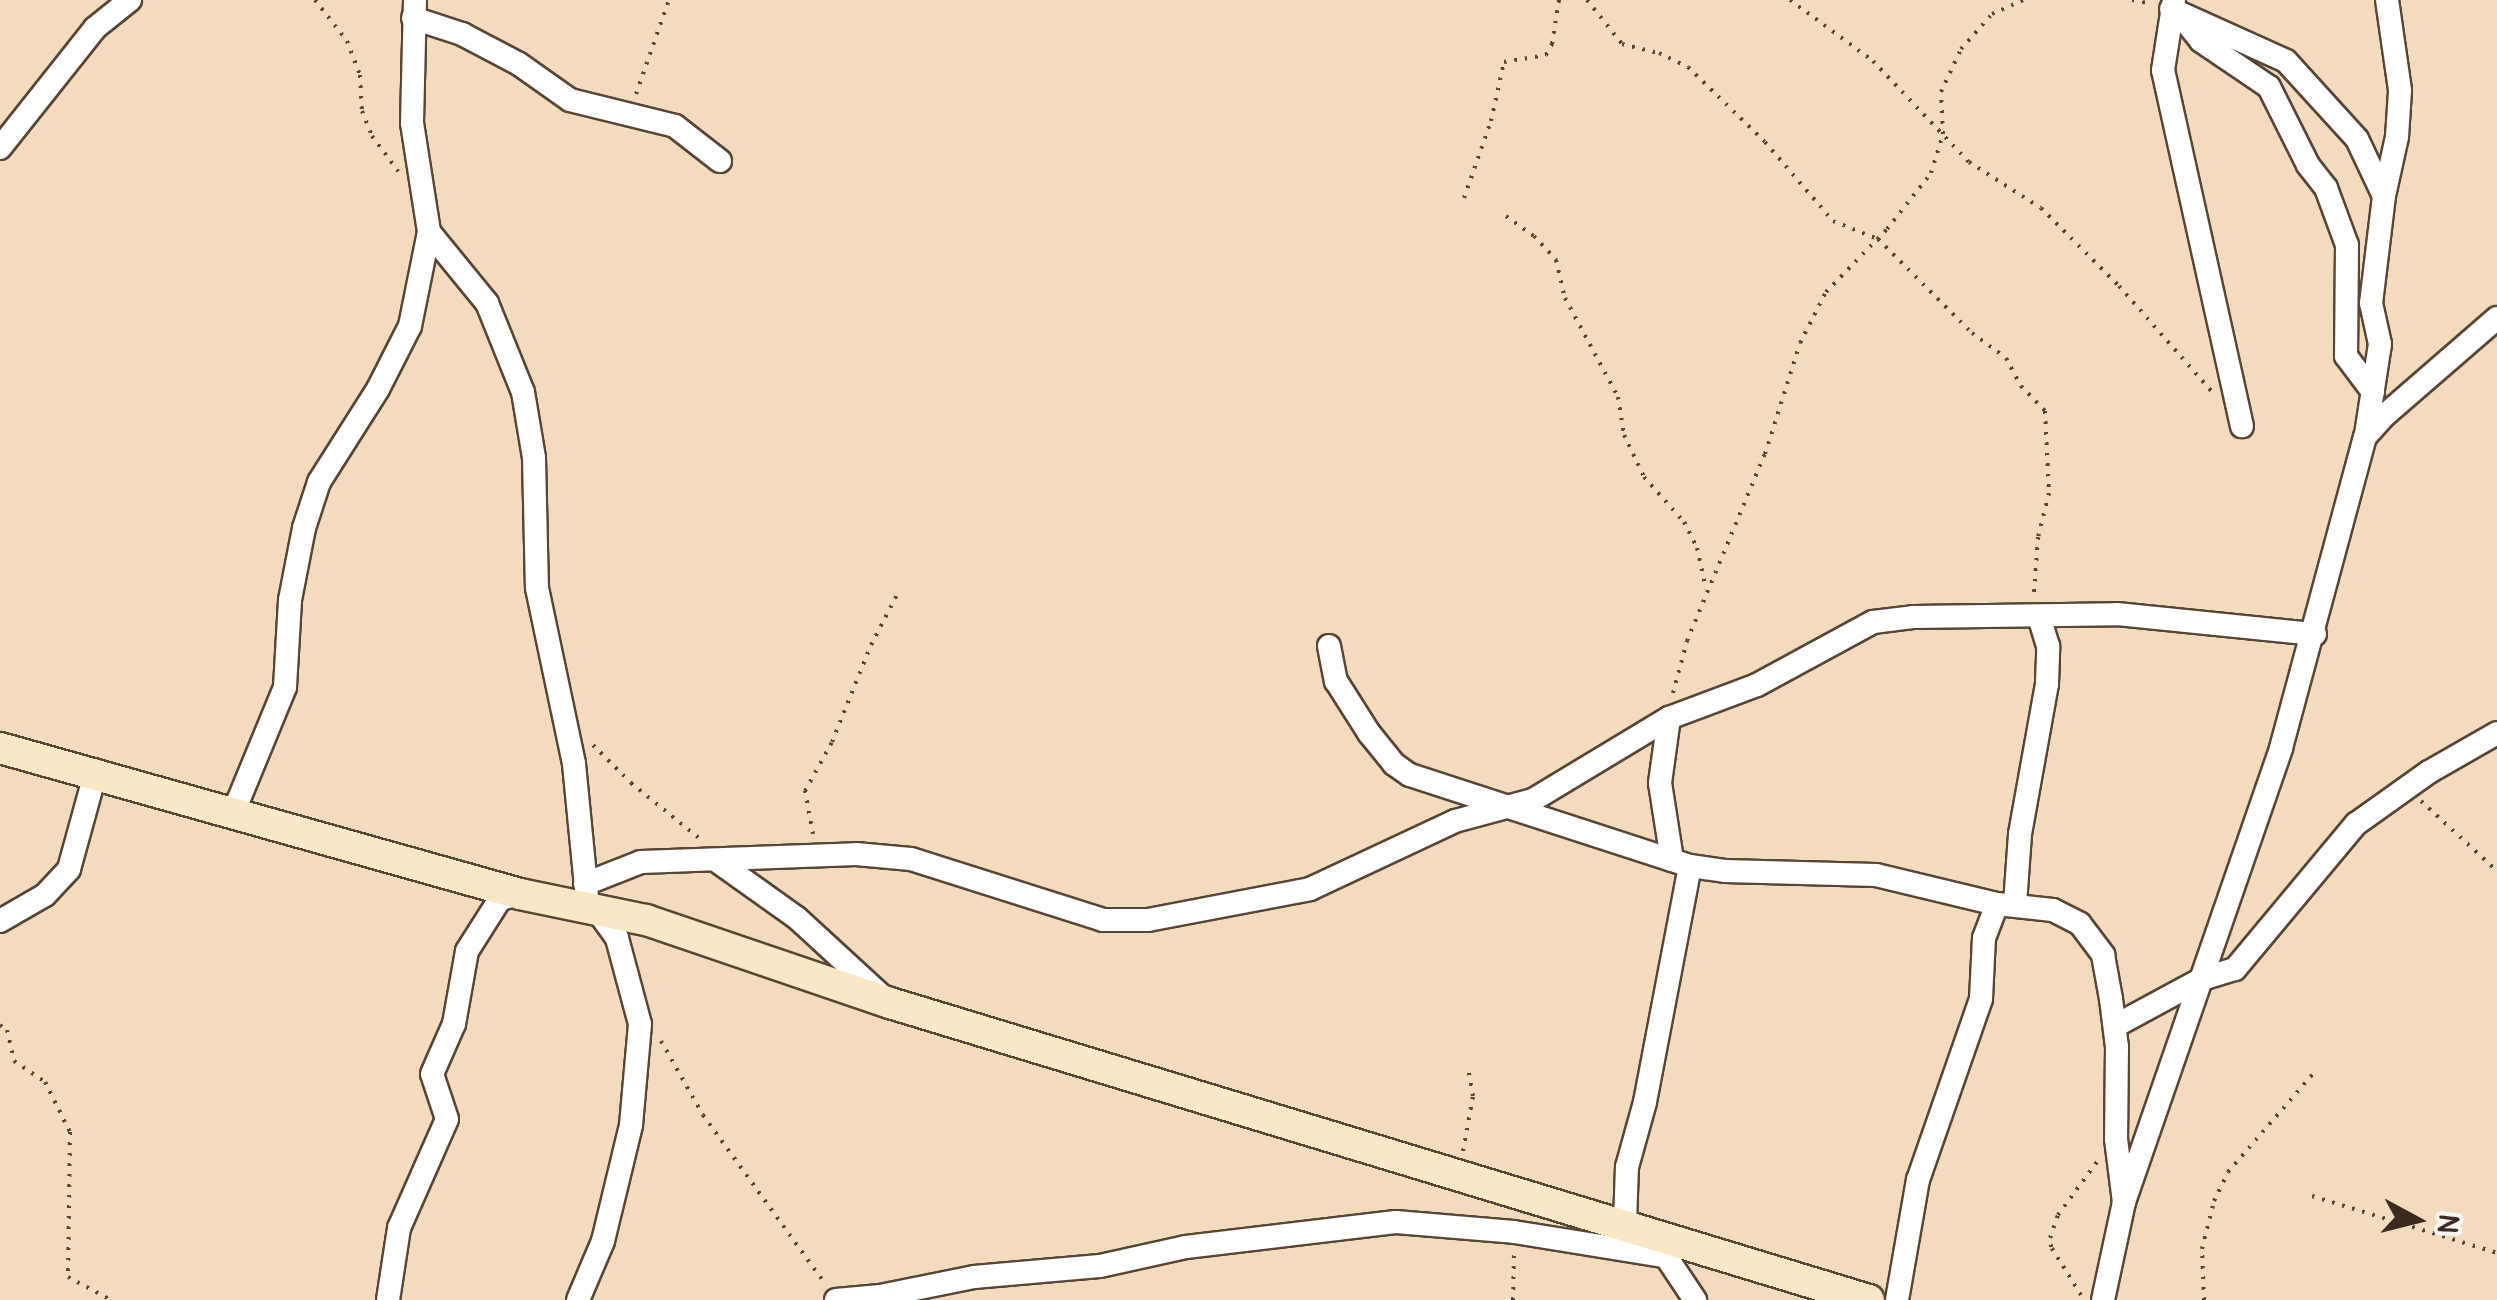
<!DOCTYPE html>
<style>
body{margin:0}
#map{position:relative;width:2497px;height:1300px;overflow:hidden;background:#f3dcbe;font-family:Pangolin,sans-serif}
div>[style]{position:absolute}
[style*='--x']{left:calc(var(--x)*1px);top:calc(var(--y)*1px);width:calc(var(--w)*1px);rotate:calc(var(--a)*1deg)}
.path>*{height:4px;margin-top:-2px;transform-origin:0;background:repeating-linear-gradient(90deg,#574536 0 2.5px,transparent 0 10.5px)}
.roads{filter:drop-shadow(2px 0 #574536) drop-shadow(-2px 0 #574536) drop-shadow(0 2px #574536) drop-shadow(0 -2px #574536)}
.street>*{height:22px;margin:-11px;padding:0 11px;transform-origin:11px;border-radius:11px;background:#fff}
.secondary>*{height:30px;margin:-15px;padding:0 15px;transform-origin:15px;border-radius:15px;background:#fae7c3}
span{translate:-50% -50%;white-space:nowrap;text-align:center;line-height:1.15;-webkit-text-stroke:9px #f6f6f2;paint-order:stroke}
.north{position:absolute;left:2367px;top:1170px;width:100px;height:100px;-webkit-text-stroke:8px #f6f6f2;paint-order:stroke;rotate:97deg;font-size:28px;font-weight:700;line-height:40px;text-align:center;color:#3b2a1e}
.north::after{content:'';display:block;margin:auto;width:35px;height:45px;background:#3b2a1e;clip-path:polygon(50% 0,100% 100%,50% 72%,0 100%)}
</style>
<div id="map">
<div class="path">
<div style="--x:315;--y:0;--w:52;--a:52"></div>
<div style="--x:347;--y:41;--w:36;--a:69"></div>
<div style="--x:360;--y:75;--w:36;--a:87"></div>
<div style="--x:362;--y:111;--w:27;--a:68"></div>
<div style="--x:372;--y:136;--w:44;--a:53.4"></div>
<div style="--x:1587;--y:0;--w:56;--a:51.5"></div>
<div style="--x:1622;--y:44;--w:38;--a:14"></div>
<div style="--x:1659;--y:53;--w:32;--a:26"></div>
<div style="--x:1688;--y:67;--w:107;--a:44.2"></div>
<div style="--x:1765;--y:142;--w:104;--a:49.3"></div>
<div style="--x:1833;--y:221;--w:48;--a:21.8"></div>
<div style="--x:1878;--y:239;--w:133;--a:45"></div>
<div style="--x:1972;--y:333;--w:42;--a:36.3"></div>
<div style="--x:2006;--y:358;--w:32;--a:62"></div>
<div style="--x:2021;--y:386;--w:35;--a:46"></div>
<div style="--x:2045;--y:411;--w:82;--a:87.2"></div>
<div style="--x:2049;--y:493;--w:45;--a:104"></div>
<div style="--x:2038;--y:537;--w:56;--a:94.1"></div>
<div style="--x:1790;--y:0;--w:103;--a:36.3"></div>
<div style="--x:1873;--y:61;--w:139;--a:46.5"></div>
<div style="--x:1969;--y:162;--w:85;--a:32.6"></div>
<div style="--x:2041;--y:208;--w:110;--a:45"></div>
<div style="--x:2119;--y:286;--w:142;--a:48.7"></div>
<div style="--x:2132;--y:0;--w:20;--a:11"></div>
<div style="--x:636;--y:94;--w:100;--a:-70.7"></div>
<div style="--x:1464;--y:198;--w:82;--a:-70.7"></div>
<div style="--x:1491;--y:121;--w:60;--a:-77.6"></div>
<div style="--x:1504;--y:62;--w:43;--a:-9.5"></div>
<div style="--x:1546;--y:55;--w:13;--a:-61"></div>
<div style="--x:1552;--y:44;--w:45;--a:-81"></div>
<div style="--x:1506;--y:216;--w:34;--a:36"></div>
<div style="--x:1534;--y:236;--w:33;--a:47"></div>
<div style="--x:1556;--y:260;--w:39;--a:77"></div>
<div style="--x:1565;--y:298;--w:112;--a:61.8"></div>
<div style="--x:1618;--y:397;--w:38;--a:81"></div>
<div style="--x:1624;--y:435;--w:47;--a:64.5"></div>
<div style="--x:1644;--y:477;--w:60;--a:48.4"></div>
<div style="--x:1684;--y:522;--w:29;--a:63"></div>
<div style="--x:1697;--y:548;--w:42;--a:77.6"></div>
<div style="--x:1673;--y:693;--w:54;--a:-74.9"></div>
<div style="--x:1687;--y:641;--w:203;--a:-67.4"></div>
<div style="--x:1765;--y:454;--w:116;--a:-72.5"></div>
<div style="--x:1800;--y:343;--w:57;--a:-63"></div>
<div style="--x:1826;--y:292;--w:88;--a:-45.9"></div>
<div style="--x:1887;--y:229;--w:71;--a:-51.8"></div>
<div style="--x:1931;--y:173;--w:41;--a:-72.9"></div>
<div style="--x:1943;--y:134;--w:42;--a:-92.7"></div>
<div style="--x:1941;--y:92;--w:47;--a:-65.1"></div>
<div style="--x:1961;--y:49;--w:47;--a:-48.5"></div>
<div style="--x:1992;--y:14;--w:34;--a:-24"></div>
<div style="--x:593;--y:745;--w:54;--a:45"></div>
<div style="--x:631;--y:783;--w:87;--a:39"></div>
<div style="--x:2421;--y:801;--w:103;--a:42.6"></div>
<div style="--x:813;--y:834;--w:44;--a:-100.5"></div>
<div style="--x:805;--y:791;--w:56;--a:-61.1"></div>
<div style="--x:832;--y:742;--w:105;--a:-68.1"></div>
<div style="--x:871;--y:645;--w:63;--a:-62.6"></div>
<div style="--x:0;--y:1025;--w:9;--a:36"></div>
<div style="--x:7;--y:1030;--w:32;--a:77"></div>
<div style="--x:14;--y:1061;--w:37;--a:34"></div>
<div style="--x:45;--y:1082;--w:56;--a:63.4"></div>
<div style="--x:70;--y:1132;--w:145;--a:90.8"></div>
<div style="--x:68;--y:1277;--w:49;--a:28.1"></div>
<div style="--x:661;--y:1041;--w:85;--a:60.4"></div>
<div style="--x:703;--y:1115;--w:210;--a:54.1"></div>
<div style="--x:1463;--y:1151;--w:56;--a:-79.7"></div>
<div style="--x:1473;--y:1096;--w:28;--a:-100"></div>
<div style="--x:2312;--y:1196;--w:194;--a:17.1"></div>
<div style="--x:2081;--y:1295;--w:57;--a:-122"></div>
<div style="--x:2051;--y:1247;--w:9;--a:-96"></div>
<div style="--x:2050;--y:1238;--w:24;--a:-71"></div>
<div style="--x:2058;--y:1215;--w:66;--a:-53.7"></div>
<div style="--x:1513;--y:1300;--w:48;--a:-88.8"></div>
<div style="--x:2204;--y:1300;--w:51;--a:-92.2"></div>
<div style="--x:2202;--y:1249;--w:49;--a:-76"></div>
<div style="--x:2214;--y:1201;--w:32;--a:-64"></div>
<div style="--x:2228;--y:1172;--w:130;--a:-49.1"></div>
</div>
<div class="roads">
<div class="street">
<div style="--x:415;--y:0;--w:123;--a:91.4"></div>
<div style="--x:412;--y:123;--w:110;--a:81.1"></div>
<div style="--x:429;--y:232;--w:92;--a:50.8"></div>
<div style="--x:487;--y:303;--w:96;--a:68"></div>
<div style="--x:523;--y:392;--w:67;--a:80.5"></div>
<div style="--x:534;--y:458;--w:130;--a:88.7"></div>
<div style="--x:537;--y:588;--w:180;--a:78.1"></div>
<div style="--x:574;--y:764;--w:134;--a:84.4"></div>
<div style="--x:2174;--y:0;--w:71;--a:98.9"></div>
<div style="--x:2163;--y:70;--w:365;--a:77.5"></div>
<div style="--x:2171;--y:9;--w:126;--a:24.3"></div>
<div style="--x:2286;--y:61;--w:105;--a:47.7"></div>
<div style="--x:2357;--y:139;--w:63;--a:64.7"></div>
<div style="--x:2384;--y:196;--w:108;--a:96.9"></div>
<div style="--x:2371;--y:303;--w:42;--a:77.6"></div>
<div style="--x:2380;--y:344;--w:91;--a:98.8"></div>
<div style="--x:2177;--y:11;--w:38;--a:51"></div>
<div style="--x:2201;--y:41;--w:82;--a:34.1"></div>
<div style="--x:2269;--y:87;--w:87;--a:63.4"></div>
<div style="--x:2308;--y:165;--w:29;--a:52"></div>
<div style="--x:2326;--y:188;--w:61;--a:69.8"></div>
<div style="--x:2347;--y:245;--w:111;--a:90.5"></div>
<div style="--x:2346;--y:356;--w:45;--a:53.1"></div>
<div style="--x:413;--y:18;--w:52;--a:18.1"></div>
<div style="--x:462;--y:34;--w:64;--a:27.8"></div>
<div style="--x:519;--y:64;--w:62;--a:35.2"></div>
<div style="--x:570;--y:100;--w:108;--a:13.9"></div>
<div style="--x:675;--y:126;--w:57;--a:37.9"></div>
<div style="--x:0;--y:148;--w:153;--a:-51.6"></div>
<div style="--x:95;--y:28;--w:45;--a:-38.7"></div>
<div style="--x:2384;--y:196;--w:60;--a:-77.6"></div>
<div style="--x:2397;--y:137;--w:47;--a:-86.3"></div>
<div style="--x:2400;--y:90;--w:91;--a:-98.2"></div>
<div style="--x:1329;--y:646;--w:36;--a:79"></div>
<div style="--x:1336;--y:681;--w:62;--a:57.6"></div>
<div style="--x:1369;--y:733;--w:40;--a:51"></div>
<div style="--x:1394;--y:764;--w:19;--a:35"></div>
<div style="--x:1410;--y:775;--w:294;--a:18"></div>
<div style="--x:1690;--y:866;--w:35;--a:8"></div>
<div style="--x:1725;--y:871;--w:151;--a:1.5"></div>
<div style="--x:1876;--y:875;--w:124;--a:13.5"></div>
<div style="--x:1997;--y:904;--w:56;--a:6.1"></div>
<div style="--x:2053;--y:910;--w:30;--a:27"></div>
<div style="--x:2080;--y:924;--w:39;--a:53"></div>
<div style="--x:2103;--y:955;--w:45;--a:79.7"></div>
<div style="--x:2111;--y:999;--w:48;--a:82.9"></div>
<div style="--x:2117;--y:1047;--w:92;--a:90.6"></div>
<div style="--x:2116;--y:1139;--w:64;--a:82.8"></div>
<div style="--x:1669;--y:718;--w:66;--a:97.9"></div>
<div style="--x:1660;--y:783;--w:78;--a:81.1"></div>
<div style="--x:234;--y:811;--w:134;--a:-67.6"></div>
<div style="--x:285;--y:687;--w:87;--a:-86.7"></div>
<div style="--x:290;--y:600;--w:73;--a:-79"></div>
<div style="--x:304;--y:528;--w:48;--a:-71.9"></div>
<div style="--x:319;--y:482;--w:110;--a:-57.6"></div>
<div style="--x:378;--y:389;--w:71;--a:-63.1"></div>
<div style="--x:410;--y:326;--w:96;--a:-78.6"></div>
<div style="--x:717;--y:861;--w:98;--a:35.5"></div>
<div style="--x:797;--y:918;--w:118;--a:42.6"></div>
<div style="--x:585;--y:884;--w:60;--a:-21.4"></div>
<div style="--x:641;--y:862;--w:215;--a:-2.1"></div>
<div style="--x:856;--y:854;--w:55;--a:5.2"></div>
<div style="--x:911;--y:859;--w:201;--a:17.6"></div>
<div style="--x:1103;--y:920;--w:45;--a:0"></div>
<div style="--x:1148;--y:920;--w:165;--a:-10.8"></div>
<div style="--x:1310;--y:889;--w:160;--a:-25.1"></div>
<div style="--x:1455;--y:821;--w:81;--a:-15.1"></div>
<div style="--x:1533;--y:800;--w:159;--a:-31.1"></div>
<div style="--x:1669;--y:718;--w:94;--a:-20.6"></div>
<div style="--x:1757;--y:685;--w:132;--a:-28.5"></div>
<div style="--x:1873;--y:622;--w:40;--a:-7.1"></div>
<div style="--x:1913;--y:617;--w:204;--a:-0.8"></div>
<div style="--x:2117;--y:614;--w:199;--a:5.8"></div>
<div style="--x:2015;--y:904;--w:70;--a:-85.9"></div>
<div style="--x:2020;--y:834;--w:152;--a:-79.8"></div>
<div style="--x:2047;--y:684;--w:38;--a:-88"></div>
<div style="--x:2048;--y:646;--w:30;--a:-107"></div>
<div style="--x:0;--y:921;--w:52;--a:-30"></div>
<div style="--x:45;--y:895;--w:35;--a:-47"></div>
<div style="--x:69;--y:869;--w:102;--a:-74.6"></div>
<div style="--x:2115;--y:1026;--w:99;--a:-28.4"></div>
<div style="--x:2202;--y:979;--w:34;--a:-17"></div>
<div style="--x:2235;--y:969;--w:189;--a:-50.2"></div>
<div style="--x:2356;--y:824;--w:90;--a:-35.5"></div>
<div style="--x:2429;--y:772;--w:78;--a:-29.8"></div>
<div style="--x:1625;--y:1223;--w:56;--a:-88"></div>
<div style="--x:1627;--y:1167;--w:67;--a:-74.5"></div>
<div style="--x:1645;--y:1102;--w:240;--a:-79.2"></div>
<div style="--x:1657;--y:1243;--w:69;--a:56.3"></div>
<div style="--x:388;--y:1300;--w:73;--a:-81.3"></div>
<div style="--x:399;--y:1228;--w:119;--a:-66.2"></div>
<div style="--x:447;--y:1119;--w:47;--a:-108.4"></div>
<div style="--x:432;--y:1074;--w:55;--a:-66.3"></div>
<div style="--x:454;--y:1024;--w:74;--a:-79.9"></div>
<div style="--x:467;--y:951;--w:62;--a:-57.6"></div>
<div style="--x:500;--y:899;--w:21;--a:-14"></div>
<div style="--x:578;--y:1300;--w:64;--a:-67"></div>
<div style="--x:603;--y:1241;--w:119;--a:-76.4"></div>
<div style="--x:631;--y:1125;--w:101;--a:-84.9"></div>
<div style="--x:640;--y:1024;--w:89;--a:-105"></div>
<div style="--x:617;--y:938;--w:32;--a:-126"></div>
<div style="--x:836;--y:1300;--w:44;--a:-5.2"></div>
<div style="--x:880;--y:1296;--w:96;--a:-11.4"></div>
<div style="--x:974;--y:1277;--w:126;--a:-5"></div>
<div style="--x:1100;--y:1266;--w:88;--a:-12.5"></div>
<div style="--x:1186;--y:1247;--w:211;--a:-6.8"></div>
<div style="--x:1396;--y:1222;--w:118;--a:4.8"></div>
<div style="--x:1514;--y:1232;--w:152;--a:9.1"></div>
<div style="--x:1897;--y:1300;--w:122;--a:-80.1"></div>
<div style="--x:1918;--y:1180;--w:192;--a:-70.8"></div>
<div style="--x:1981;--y:999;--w:61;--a:-87.2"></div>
<div style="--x:1984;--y:938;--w:36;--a:-69"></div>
<div style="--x:2103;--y:1300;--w:100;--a:-77.9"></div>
<div style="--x:2124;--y:1202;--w:480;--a:-70.9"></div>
<div style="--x:2281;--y:748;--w:322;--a:-74.9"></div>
<div style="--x:2365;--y:437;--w:30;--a:-48"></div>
<div style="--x:2385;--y:415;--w:148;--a:-40.9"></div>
</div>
<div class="secondary">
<div style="--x:0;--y:748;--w:540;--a:15.68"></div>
<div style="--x:520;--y:894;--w:129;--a:11.7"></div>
<div style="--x:646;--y:920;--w:258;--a:18.8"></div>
<div style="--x:890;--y:1003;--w:1023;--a:16.88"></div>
</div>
</div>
<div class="north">N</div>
</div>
